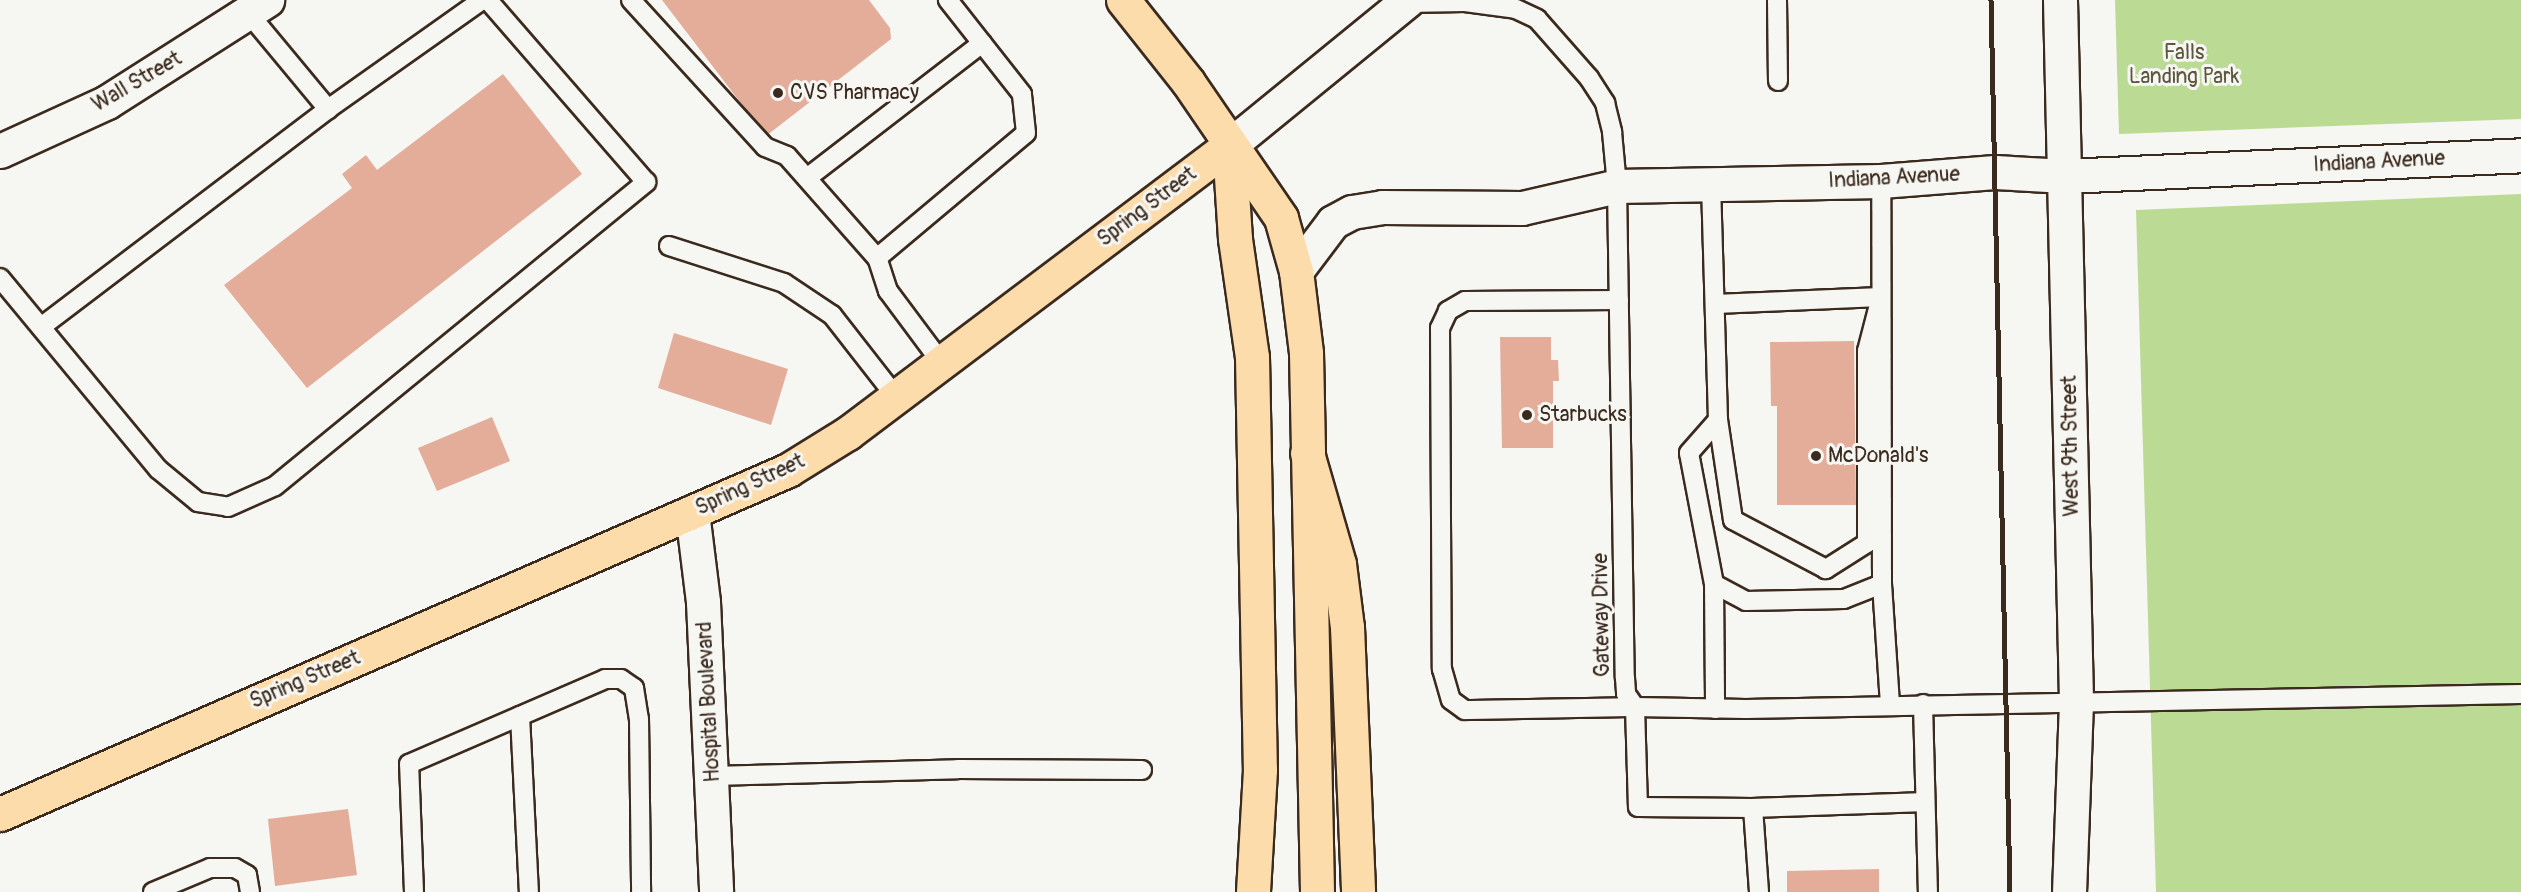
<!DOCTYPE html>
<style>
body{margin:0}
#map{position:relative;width:2521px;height:892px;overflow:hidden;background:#f6f6f2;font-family:Pangolin,sans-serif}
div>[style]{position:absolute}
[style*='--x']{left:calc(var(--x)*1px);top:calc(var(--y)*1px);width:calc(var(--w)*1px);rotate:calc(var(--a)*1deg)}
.green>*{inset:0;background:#bbdb94}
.building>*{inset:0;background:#e4ad9a}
.roads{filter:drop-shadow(2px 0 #3b2a1e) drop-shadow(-2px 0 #3b2a1e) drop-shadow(0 2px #3b2a1e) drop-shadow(0 -2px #3b2a1e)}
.lane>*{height:18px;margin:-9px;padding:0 9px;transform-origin:9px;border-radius:9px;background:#f6f6f2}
.street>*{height:33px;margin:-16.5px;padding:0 16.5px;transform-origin:16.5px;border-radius:16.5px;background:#f6f6f2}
.secondary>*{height:33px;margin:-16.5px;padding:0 16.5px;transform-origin:16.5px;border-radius:16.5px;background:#f6f6f2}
.primary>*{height:33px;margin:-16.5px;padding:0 16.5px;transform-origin:16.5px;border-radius:16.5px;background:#fddcac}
.highway>*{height:33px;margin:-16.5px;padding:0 16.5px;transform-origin:16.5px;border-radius:16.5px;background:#fddcac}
.rail>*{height:4.5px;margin:-2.25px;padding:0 2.25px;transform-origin:2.25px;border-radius:2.25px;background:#3b2a1e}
.dots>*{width:16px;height:16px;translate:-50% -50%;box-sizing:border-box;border:3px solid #f6f6f2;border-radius:50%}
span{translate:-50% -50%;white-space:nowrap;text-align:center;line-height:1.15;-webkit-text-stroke:6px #f6f6f2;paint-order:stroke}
.park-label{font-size:21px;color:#5b563c}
.street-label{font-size:21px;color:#3b2a1e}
.poi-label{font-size:21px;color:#3b2a1e}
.left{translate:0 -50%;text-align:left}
</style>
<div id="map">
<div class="green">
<div style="clip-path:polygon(2115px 0,2521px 0,2521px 119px,2119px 134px)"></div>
<div style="clip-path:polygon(2521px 194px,2521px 892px,2156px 892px,2136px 210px)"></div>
</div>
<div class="building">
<div style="clip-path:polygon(662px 0,869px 0,890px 28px,891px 39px,766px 136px)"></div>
<div style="clip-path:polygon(503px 74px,582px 174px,307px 388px,224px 285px,352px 188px,342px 174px,366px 155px,377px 170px)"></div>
<div style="clip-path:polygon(674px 333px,788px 369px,771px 425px,658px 388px)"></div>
<div style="clip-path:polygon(1500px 337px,1551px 337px,1551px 360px,1558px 360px,1559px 381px,1553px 381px,1553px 448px,1502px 448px)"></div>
<div style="clip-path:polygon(1854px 341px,1856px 505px,1777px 505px,1777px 406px,1771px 406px,1770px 342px)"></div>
<div style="clip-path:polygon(492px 417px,510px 461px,437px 491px,418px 448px)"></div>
<div style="clip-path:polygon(348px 809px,357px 875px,275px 886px,268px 819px)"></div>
<div style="clip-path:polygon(1879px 869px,1879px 892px,1787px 892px,1787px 871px)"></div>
</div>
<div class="roads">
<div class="lane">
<div style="--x:631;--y:0;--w:199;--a:47.6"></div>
<div style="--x:765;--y:147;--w:24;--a:22"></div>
<div style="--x:787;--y:156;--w:136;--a:48.6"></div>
<div style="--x:1777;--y:0;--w:81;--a:89.3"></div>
<div style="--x:1404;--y:3;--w:61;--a:-0.9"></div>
<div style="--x:1465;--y:2;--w:51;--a:7.8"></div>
<div style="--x:1516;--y:9;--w:23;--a:25"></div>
<div style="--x:1537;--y:19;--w:79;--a:48.6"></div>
<div style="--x:1589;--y:78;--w:30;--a:57"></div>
<div style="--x:1605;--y:103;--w:30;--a:76"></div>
<div style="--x:1612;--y:132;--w:54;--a:84.7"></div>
<div style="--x:1617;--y:186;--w:492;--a:89.1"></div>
<div style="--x:1625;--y:678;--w:16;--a:86"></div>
<div style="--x:1626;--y:694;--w:16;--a:55"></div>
<div style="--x:1635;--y:707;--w:111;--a:1"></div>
<div style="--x:1746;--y:709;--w:775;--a:-1.11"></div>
<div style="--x:249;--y:14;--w:124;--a:50.3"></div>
<div style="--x:807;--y:178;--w:221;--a:-37.6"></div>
<div style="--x:1711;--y:184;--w:236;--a:88.3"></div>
<div style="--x:1718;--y:420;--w:44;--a:131.3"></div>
<div style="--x:1689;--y:453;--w:133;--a:79.2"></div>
<div style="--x:1714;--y:584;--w:36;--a:28"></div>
<div style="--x:1746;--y:601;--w:98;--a:-1.2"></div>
<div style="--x:1844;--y:599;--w:41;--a:-21.5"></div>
<div style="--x:1882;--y:584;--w:403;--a:-90.1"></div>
<div style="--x:669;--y:246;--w:121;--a:17.8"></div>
<div style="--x:784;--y:283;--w:58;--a:33.7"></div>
<div style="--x:832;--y:315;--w:104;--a:52"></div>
<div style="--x:0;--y:278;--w:248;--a:50.4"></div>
<div style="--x:158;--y:469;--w:52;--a:39.5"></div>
<div style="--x:198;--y:502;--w:30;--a:9"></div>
<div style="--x:228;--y:507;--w:51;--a:-24.1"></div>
<div style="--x:275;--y:486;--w:480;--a:-39.3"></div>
<div style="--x:646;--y:182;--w:241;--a:-131"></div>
<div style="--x:1619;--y:300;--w:154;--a:179.6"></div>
<div style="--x:1465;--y:301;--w:20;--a:150"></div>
<div style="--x:1448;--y:311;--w:19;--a:115"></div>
<div style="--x:1440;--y:328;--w:341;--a:89.7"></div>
<div style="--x:1442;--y:669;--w:32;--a:74"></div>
<div style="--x:1451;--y:700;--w:17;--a:36"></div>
<div style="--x:1465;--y:710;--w:170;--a:-1"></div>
<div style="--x:1635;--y:707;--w:100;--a:88.3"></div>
<div style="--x:1638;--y:807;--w:115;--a:0.5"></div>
<div style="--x:1753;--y:808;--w:84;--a:85.9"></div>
<div style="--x:1715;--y:304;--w:166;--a:-2.4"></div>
<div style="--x:1881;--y:297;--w:56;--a:104.5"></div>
<div style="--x:1867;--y:351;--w:192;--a:90"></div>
<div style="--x:1867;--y:543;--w:49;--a:147.6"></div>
<div style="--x:1826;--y:569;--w:105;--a:-152.2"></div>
<div style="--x:1733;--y:520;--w:101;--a:-98.5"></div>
<div style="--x:41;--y:327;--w:360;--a:-37.2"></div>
<div style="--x:328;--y:109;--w:189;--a:-35.3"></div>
<div style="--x:941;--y:362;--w:89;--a:-126.7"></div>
<div style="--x:888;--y:291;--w:35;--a:-108"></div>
<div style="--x:877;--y:258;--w:194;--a:-40"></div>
<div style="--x:1026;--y:133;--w:39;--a:-96"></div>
<div style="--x:1022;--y:94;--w:120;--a:-128.2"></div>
<div style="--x:1714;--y:584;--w:125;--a:89.5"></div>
<div style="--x:1882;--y:584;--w:121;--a:86.2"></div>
<div style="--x:1923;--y:704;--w:188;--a:88.5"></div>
<div style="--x:520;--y:716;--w:176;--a:87.1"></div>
<div style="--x:713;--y:776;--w:245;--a:-1.6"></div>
<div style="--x:958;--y:769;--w:184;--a:0.3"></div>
<div style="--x:1753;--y:808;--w:172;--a:-2"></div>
<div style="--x:153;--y:892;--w:62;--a:-22.8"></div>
<div style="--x:210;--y:868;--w:25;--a:0"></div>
<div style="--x:235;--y:868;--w:14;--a:30"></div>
<div style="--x:247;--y:875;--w:17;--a:80"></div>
<div style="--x:414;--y:892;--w:128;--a:-92.2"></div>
<div style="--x:409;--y:764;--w:214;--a:-23.4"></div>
<div style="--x:605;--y:679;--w:16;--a:0"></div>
<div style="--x:621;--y:679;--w:16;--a:35"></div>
<div style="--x:634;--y:688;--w:31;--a:81"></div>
<div style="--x:639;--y:719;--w:173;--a:89.3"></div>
</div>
<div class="street">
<div style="--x:1296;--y:271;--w:61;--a:-52.9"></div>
<div style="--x:1333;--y:222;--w:21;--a:-28"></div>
<div style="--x:1352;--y:212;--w:30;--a:-9"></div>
<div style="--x:1382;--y:207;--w:140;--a:0.4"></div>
<div style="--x:1522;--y:208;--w:98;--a:-13"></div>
<div style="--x:1617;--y:186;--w:264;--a:-1.1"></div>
<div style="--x:1881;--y:181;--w:114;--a:-4.5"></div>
<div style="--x:1995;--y:172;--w:70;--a:3.3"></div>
<div style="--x:2065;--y:176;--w:456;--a:-2.6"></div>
<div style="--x:692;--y:512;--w:91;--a:83"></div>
<div style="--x:703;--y:602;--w:290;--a:87.4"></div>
</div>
<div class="secondary">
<div style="--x:2060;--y:0;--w:702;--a:88.69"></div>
<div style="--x:2076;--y:702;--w:190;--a:92.1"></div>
<div style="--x:1229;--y:146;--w:231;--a:-39.2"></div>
<div style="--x:0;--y:151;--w:118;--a:-24.6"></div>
<div style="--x:107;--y:102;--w:190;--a:-32.5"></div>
</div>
<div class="primary">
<div style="--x:1123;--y:0;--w:105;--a:51.6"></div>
<div style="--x:1188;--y:82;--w:165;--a:55.6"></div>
<div style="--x:1281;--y:218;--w:55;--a:74.2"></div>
<div style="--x:1296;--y:271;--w:83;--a:83"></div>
<div style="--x:1306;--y:353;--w:539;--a:88.83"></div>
<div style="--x:1229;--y:146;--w:93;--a:86.3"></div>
<div style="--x:1235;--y:239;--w:119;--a:81.8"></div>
<div style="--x:1252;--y:357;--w:413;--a:88.9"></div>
<div style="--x:1260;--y:770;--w:122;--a:93.3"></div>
<div style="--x:0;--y:814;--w:860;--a:-23.58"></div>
<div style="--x:788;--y:470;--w:70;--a:-31.7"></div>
<div style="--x:848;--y:433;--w:477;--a:-37"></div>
</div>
<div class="highway">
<div style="--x:1307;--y:453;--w:116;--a:73.9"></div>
<div style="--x:1339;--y:564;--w:64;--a:82.8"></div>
<div style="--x:1347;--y:627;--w:265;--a:87.6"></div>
</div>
</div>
<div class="rail">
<div style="--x:1991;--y:0;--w:892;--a:88.78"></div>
</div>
<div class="dots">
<div style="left:778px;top:93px;background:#3b2a1e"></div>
<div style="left:1527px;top:415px;background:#3b2a1e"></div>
<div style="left:1816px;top:456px;background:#3b2a1e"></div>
</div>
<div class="park-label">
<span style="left:2184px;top:65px">Falls<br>Landing Park</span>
</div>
<div class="street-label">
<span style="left:137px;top:82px;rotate:-30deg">Wall Street</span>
<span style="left:2379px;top:162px;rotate:-3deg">Indiana Avenue</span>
<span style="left:1894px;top:178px;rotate:-3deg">Indiana Avenue</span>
<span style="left:1147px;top:207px;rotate:-37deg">Spring Street</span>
<span style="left:2071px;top:446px;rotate:-91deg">West 9th Street</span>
<span style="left:750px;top:485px;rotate:-25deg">Spring Street</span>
<span style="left:1602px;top:615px;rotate:-91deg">Gateway Drive</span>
<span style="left:305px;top:680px;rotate:-23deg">Spring Street</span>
<span style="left:709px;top:702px;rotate:-93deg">Hospital Boulevard</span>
</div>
<div class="poi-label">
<span class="left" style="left:790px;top:93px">CVS Pharmacy</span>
<span class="left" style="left:1539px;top:415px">Starbucks</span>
<span class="left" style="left:1828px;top:456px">McDonald's</span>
</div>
</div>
